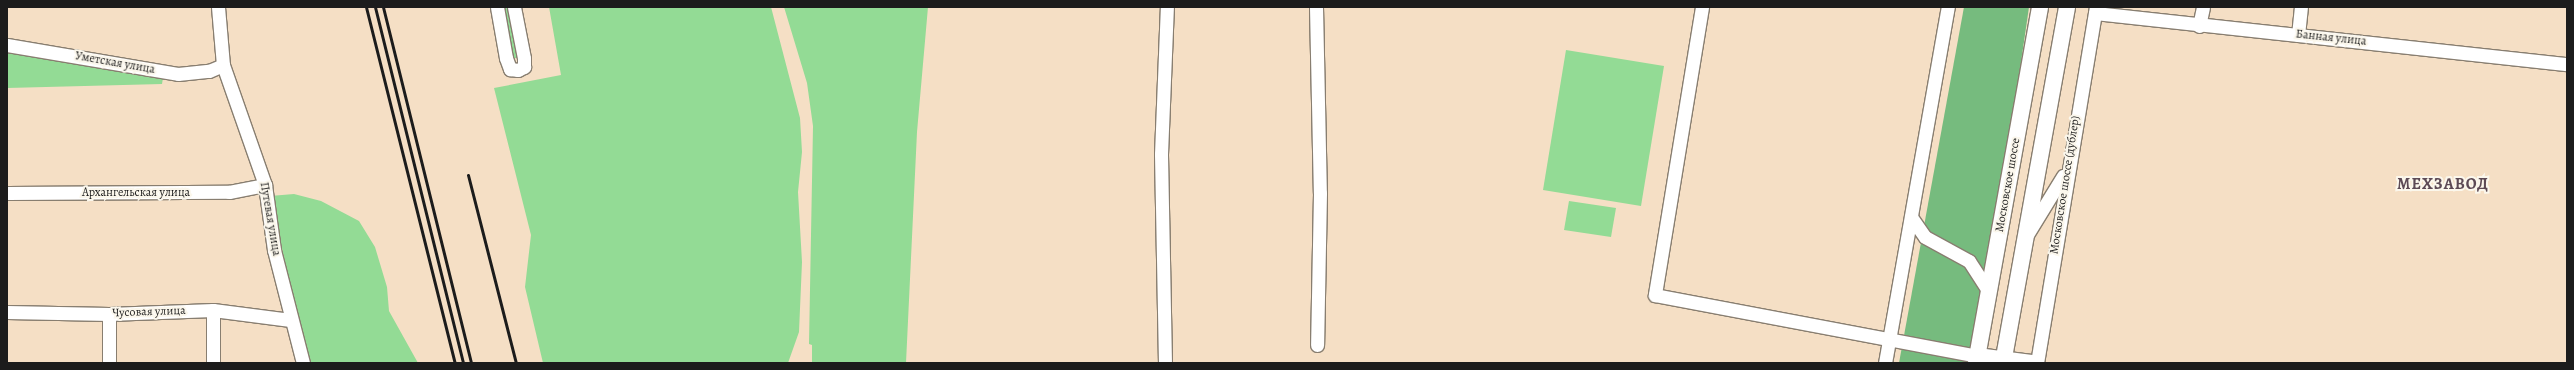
<!DOCTYPE html>
<meta charset="utf-8">
<style>
body{margin:0}
#map{position:relative;width:2574px;height:370px;overflow:hidden;background:#f5dfc5;font-family:Alegreya,serif}
div>[style]{position:absolute}
[style*='--x']{left:calc(var(--x)*1px);top:calc(var(--y)*1px);width:calc(var(--w)*1px);rotate:calc(var(--a)*1deg)}
.green>*{inset:0;background:#93db95}
.forest>*{inset:0;background:#76bb7e}
.roads{filter:drop-shadow(1px 0 #887e70) drop-shadow(-1px 0 #887e70) drop-shadow(0 1px #887e70) drop-shadow(0 -1px #887e70)}
.minor>*{height:13px;margin:-6.5px;padding:0 6.5px;transform-origin:6.5px;border-radius:6.5px;background:#fff}
.major>*{height:16px;margin:-8px;padding:0 8px;transform-origin:8px;border-radius:8px;background:#fff}
.rail>*{height:3px;margin:-1.5px;padding:0 1.5px;transform-origin:1.5px;border-radius:1.5px;background:#1c1c1c}
span{translate:-50% -50%;white-space:nowrap;text-align:center;line-height:1.15;-webkit-text-stroke:4px #fbf7ec;paint-order:stroke}
.street-label{font-size:12px;color:#1c1c1c}
.district-label{font-size:16px;color:#5d4a55;font-weight:700;letter-spacing:1px}
.frame{position:absolute;inset:0;border:8px solid #1c1c1c;pointer-events:none}
</style>
<div id="map">
<div class="green">
<div style="clip-path:polygon(500px 7px,511px 7px,521px 57px,510px 59px)"></div>
<div style="clip-path:polygon(549px 7px,771px 7px,800px 118px,802px 152px,798px 192px,802px 262px,799px 332px,788px 363px,543px 363px,525px 287px,531px 235px,494px 88px,561px 75px)"></div>
<div style="clip-path:polygon(784px 7px,928px 7px,917px 132px,906px 363px,812px 363px,812px 345px,809px 344px,813px 126px,807px 83px)"></div>
<div style="clip-path:polygon(7px 43px,59px 58px,163px 78px,162px 84px,7px 88px)"></div>
<div style="clip-path:polygon(1566px 50px,1664px 66px,1641px 206px,1543px 190px)"></div>
<div style="clip-path:polygon(294px 194px,321px 201px,359px 221px,375px 247px,387px 287px,389px 311px,418px 363px,308px 363px,270px 196px)"></div>
<div style="clip-path:polygon(1569px 201px,1616px 208px,1611px 237px,1564px 230px)"></div>
</div>
<div class="forest">
<div style="clip-path:polygon(1964px 7px,2029px 7px,1988px 290px,1974px 363px,1899px 363px)"></div>
</div>
<div class="roads">
<div class="minor">
<div style="--x:218;--y:7;--w:58;--a:85.1"></div>
<div style="--x:223;--y:65;--w:127;--a:70.7"></div>
<div style="--x:265;--y:185;--w:66;--a:82.1"></div>
<div style="--x:274;--y:250;--w:117;--a:75.6"></div>
<div style="--x:497;--y:7;--w:52;--a:80"></div>
<div style="--x:506;--y:58;--w:12;--a:70"></div>
<div style="--x:510;--y:69;--w:8;--a:7"></div>
<div style="--x:518;--y:70;--w:7;--a:-27"></div>
<div style="--x:524;--y:67;--w:9;--a:-90"></div>
<div style="--x:524;--y:58;--w:52;--a:-101.1"></div>
<div style="--x:1316;--y:7;--w:186;--a:88.8"></div>
<div style="--x:1320;--y:193;--w:152;--a:91.1"></div>
<div style="--x:1702;--y:7;--w:292;--a:99.3"></div>
<div style="--x:1655;--y:295;--w:328;--a:10.7"></div>
<div style="--x:2095;--y:13;--w:475;--a:6.2"></div>
<div style="--x:2199;--y:26;--w:19;--a:-78"></div>
<div style="--x:2298;--y:35;--w:28;--a:-84"></div>
<div style="--x:7;--y:45;--w:173;--a:9.6"></div>
<div style="--x:178;--y:74;--w:31;--a:-6"></div>
<div style="--x:209;--y:71;--w:15;--a:-23"></div>
<div style="--x:7;--y:193;--w:222;--a:-0.3"></div>
<div style="--x:229;--y:192;--w:37;--a:-11"></div>
<div style="--x:1911;--y:217;--w:24;--a:55"></div>
<div style="--x:1925;--y:237;--w:50;--a:28.6"></div>
<div style="--x:1969;--y:261;--w:35;--a:57"></div>
<div style="--x:2028;--y:233;--w:67;--a:-58.4"></div>
<div style="--x:213;--y:310;--w:53;--a:90"></div>
<div style="--x:7;--y:312;--w:102;--a:1.1"></div>
<div style="--x:109;--y:314;--w:104;--a:-2.2"></div>
<div style="--x:213;--y:310;--w:78;--a:7.4"></div>
<div style="--x:109;--y:314;--w:49;--a:90"></div>
<div style="--x:1165;--y:363;--w:209;--a:-91.1"></div>
<div style="--x:1161;--y:154;--w:147;--a:-87.7"></div>
<div style="--x:1885;--y:363;--w:362;--a:-80"></div>
<div style="--x:2037;--y:363;--w:361;--a:-80.6"></div>
</div>
<div class="major">
<div style="--x:1977;--y:356;--w:55;--a:7.3"></div>
<div style="--x:1976;--y:363;--w:362;--a:-79.8"></div>
<div style="--x:2003;--y:363;--w:362;--a:-79.8"></div>
</div>
</div>
<div class="rail">
<div style="--x:366;--y:7;--w:367;--a:76"></div>
<div style="--x:375;--y:7;--w:367;--a:76.1"></div>
<div style="--x:383;--y:7;--w:367;--a:76.1"></div>
<div style="--x:468;--y:175;--w:194;--a:75.7"></div>
</div>
<div class="street-label">
<span style="left:2331px;top:38px;rotate:6deg">Банная улица</span>
<span style="left:115px;top:63px;rotate:10deg">Уметская улица</span>
<span style="left:2008px;top:185px;rotate:-80deg">Московское шоссе</span>
<span style="left:2065px;top:185px;rotate:-81deg">Московское шоссе (дублер)</span>
<span style="left:136px;top:193px">Архангельская улица</span>
<span style="left:270px;top:219px;rotate:80deg">Путевая улица</span>
<span style="left:149px;top:312px;rotate:-2deg">Чусовая улица</span>
</div>
<div class="district-label">
<span style="left:2443px;top:184px">МЕХЗАВОД</span>
</div>
<div class="frame"></div>
</div>
